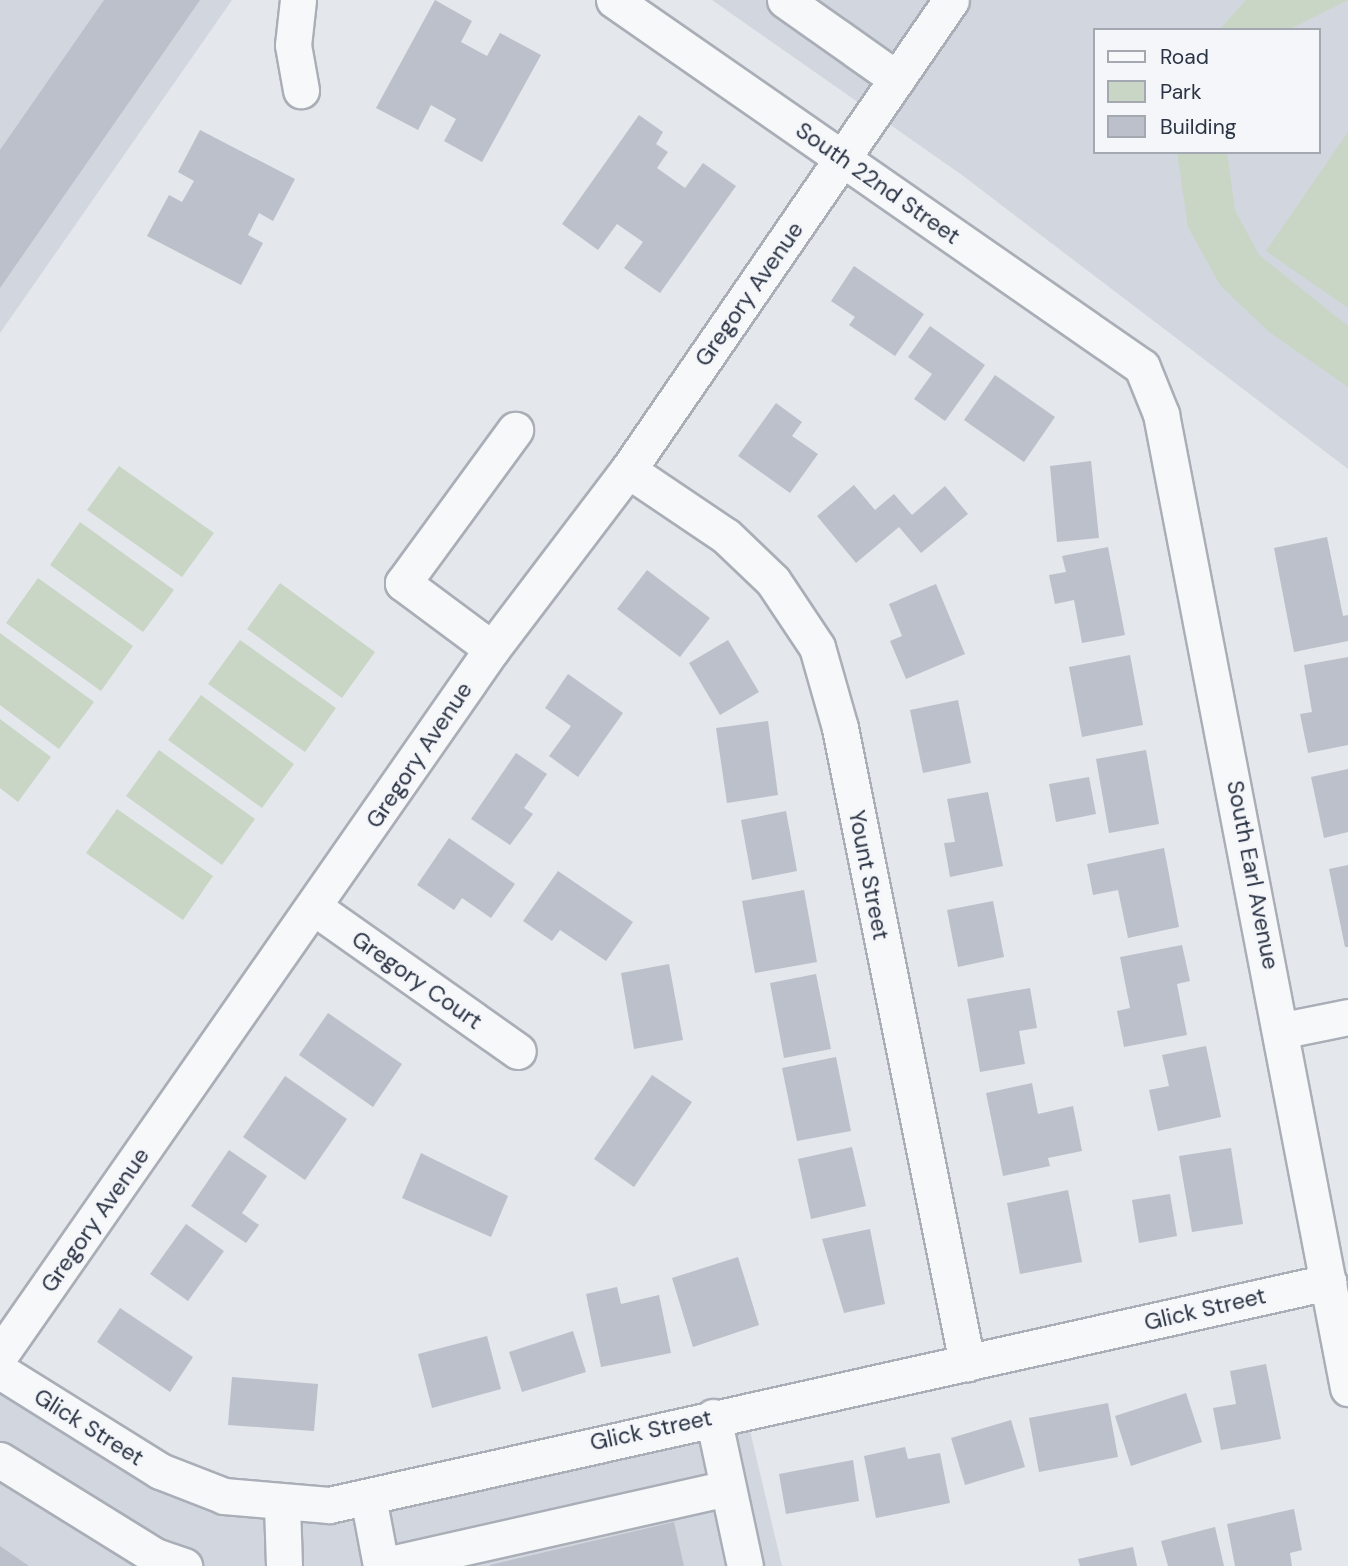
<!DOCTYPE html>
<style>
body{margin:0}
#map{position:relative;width:1348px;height:1566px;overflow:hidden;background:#e4e7ec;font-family:"DM Sans",sans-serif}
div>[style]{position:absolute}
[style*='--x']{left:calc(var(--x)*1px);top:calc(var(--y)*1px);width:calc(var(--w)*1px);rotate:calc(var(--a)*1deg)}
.built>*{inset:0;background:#d2d6de}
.green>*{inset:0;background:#c9d6c5}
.building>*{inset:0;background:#bbc0ca}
.roads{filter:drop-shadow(2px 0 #a9aeb7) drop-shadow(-2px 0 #a9aeb7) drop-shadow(0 2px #a9aeb7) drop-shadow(0 -2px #a9aeb7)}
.minor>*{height:35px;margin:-17.5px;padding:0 17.5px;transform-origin:17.5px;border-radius:17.5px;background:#f7f8fa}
span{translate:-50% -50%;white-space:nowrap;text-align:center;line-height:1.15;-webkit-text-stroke:5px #f4f6f9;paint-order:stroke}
.street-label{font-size:23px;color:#2b3445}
.legend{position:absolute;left:1093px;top:28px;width:228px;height:126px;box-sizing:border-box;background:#f4f6f9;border:2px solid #a4a8b1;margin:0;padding:9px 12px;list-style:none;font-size:21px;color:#2b3445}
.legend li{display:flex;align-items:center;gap:14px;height:35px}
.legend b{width:35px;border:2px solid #a4a8b1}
</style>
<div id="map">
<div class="built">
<div style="clip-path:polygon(0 0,232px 0,0 333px)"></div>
<div style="clip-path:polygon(evenodd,712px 0,1348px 0,1348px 469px,962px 175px,712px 0,1094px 30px,1318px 30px,1318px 152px,1094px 152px,1094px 30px)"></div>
<div style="clip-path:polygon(0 1371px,160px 1471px,282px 1505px,745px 1410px,782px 1566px,0 1566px)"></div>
</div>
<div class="green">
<div style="clip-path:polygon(1246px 0,1348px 0,1288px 30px,1219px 30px)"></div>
<div style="clip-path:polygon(1348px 132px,1348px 308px,1266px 251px)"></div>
<div style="clip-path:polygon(1177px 152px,1227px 152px,1235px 210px,1259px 255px,1348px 326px,1348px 387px,1268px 331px,1220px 285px,1188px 227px)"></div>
<div style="clip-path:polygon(119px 466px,214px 533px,182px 577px,87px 510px)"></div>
<div style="clip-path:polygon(80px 522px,174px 590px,143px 632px,50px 565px)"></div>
<div style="clip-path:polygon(38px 578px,133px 646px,101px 691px,6px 623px)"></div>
<div style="clip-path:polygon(280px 583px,375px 652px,342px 698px,247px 629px)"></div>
<div style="clip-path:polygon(0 633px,94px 702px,59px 749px,0 705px)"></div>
<div style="clip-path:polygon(240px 640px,336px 708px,305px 752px,208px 684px)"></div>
<div style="clip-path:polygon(201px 695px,294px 764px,262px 808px,168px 740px)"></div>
<div style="clip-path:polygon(0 719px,51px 757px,18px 802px,0 788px)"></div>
<div style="clip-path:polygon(159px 750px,255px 819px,222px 865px,126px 796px)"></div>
<div style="clip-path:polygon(117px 809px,213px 876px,183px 920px,86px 853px)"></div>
</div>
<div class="building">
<div style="clip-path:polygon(104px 0,200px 0,0 288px,0 150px)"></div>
<div style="clip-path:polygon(435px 0,472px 21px,461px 42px,487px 56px,500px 33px,541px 55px,482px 162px,444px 141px,456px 119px,431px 105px,418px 130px,376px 108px)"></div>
<div style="clip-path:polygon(639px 115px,663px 132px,656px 144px,668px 152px,657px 168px,685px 188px,703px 163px,736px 186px,660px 293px,624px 268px,643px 242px,617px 224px,598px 250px,562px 224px)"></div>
<div style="clip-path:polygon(200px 130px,295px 179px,273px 221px,259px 213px,248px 235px,263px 243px,241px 285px,147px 236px,169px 195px,182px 202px,194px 181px,178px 172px)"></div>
<div style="clip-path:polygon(854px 266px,924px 314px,895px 356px,849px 325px,855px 317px,831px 301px)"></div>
<div style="clip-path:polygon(930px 326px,985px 365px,945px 421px,914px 399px,932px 374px,908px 357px)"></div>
<div style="clip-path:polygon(995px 375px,1055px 417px,1024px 462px,964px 420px)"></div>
<div style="clip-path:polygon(776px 403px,802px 422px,792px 436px,818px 454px,790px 493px,738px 456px)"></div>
<div style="clip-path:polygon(1091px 461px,1099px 538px,1057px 542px,1050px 466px)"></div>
<div style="clip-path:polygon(854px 485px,875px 510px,894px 494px,912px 515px,945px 486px,968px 514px,921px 553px,899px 527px,856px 563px,817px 516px)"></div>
<div style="clip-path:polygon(1327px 537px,1343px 616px,1348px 615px,1348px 641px,1294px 652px,1274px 548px)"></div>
<div style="clip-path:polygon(1108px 547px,1125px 635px,1082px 643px,1074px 600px,1055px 604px,1049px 575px,1066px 572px,1062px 556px)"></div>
<div style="clip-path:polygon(647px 570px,710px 618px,680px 657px,617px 609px)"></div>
<div style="clip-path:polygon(936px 584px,965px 654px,906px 679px,890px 641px,902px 636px,889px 604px)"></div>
<div style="clip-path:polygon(728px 640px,759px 692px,720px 715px,689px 663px)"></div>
<div style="clip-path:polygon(1130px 655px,1143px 725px,1082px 737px,1069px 667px)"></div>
<div style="clip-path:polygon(1348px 657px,1348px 745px,1308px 753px,1300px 714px,1312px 712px,1304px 665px)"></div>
<div style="clip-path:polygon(568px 674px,623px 713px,578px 777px,549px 756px,571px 726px,545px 708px)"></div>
<div style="clip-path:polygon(958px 700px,971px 763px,923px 773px,910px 710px)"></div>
<div style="clip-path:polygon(768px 721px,778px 795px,727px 803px,716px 728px)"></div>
<div style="clip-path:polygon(1146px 750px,1159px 824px,1109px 833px,1096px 759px)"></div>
<div style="clip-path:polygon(516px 753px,547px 774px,524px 808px,533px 814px,510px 845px,471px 819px)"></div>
<div style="clip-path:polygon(1348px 769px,1348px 832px,1324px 838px,1311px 777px)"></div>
<div style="clip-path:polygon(1089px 777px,1096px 814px,1056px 822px,1049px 784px)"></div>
<div style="clip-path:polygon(988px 792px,1003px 866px,950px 877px,944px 843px,955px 842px,947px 799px)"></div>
<div style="clip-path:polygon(786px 811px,797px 871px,752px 880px,741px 820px)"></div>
<div style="clip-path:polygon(449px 838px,515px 884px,491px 918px,462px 898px,454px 910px,417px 885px)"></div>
<div style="clip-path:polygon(1164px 848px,1179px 927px,1128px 938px,1118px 890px,1093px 895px,1087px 864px)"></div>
<div style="clip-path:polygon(1348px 865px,1348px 947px,1345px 947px,1329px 869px)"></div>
<div style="clip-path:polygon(558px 871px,633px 922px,606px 961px,560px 930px,552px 941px,523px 921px)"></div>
<div style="clip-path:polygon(804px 890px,817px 962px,755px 973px,742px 901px)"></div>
<div style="clip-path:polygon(993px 901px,1004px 957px,958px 967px,947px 910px)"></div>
<div style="clip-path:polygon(1182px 945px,1190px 981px,1177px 984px,1187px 1035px,1124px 1047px,1117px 1011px,1130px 1008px,1120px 957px)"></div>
<div style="clip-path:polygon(669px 964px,683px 1040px,634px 1049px,621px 973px)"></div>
<div style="clip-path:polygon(816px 974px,831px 1049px,784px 1058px,770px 983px)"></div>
<div style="clip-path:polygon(1030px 988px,1037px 1028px,1019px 1031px,1025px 1064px,980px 1072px,967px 999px)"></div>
<div style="clip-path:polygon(328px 1013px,402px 1064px,373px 1107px,299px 1055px)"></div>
<div style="clip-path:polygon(1206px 1046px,1221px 1117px,1158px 1131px,1149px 1090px,1169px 1086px,1162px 1055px)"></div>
<div style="clip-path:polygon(836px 1057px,851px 1131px,797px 1141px,782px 1068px)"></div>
<div style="clip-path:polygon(652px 1075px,692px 1102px,634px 1187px,594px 1159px)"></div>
<div style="clip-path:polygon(285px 1076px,347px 1119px,305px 1180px,243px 1137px)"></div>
<div style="clip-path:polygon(1032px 1083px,1038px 1114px,1073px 1106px,1082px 1151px,1048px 1158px,1050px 1166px,1003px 1176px,986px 1093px)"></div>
<div style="clip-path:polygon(852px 1147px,866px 1206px,811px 1219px,798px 1159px)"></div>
<div style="clip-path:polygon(1231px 1148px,1243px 1224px,1192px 1232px,1179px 1156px)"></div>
<div style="clip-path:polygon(229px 1150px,267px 1176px,242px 1213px,259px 1225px,246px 1243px,191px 1206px)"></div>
<div style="clip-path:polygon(421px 1153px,508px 1196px,491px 1237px,402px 1198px)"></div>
<div style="clip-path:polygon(1068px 1190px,1082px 1262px,1020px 1274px,1007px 1203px)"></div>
<div style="clip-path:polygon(1170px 1194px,1177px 1236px,1139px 1243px,1132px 1200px)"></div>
<div style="clip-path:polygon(186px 1224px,224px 1251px,188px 1301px,150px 1274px)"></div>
<div style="clip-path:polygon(870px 1229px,885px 1304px,844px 1313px,822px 1239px)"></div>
<div style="clip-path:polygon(738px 1257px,759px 1325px,693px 1347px,672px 1278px)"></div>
<div style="clip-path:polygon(617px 1287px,621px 1304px,659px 1295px,671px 1353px,601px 1367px,586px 1294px)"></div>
<div style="clip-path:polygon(120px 1308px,193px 1357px,170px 1392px,97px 1342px)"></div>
<div style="clip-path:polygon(573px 1331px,586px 1372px,522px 1392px,509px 1352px)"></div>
<div style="clip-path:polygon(487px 1336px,501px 1389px,432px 1408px,418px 1354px)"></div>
<div style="clip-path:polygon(1266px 1364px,1281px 1439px,1221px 1450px,1213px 1408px,1236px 1404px,1230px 1371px)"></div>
<div style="clip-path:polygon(232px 1377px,318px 1384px,314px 1431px,228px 1425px)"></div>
<div style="clip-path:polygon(1186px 1393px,1202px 1442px,1131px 1466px,1115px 1416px)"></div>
<div style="clip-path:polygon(1108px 1403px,1118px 1457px,1039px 1472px,1029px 1418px)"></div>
<div style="clip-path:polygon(1011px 1420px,1025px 1467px,965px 1485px,951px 1438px)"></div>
<div style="clip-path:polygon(905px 1447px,908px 1459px,940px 1453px,950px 1503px,876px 1518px,864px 1456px)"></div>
<div style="clip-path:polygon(853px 1460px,859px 1501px,786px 1514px,779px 1474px)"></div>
<div style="clip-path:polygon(1294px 1509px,1302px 1550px,1290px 1553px,1292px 1566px,1235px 1566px,1227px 1524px)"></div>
<div style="clip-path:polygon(674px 1522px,684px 1566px,490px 1566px,490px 1565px)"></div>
<div style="clip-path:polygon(1215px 1527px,1224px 1566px,1168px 1566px,1161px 1541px)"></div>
<div style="clip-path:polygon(0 1546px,29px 1566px,0 1566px)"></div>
<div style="clip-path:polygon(1133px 1547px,1137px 1566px,1080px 1566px,1078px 1559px)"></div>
</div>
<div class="roads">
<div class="minor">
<div style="--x:298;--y:0;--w:45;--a:96.3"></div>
<div style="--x:293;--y:45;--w:46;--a:79.9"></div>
<div style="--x:614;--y:0;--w:643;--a:34.8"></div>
<div style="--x:1142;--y:367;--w:51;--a:68"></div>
<div style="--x:1161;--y:414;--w:992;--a:79.13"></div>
<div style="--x:785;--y:0;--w:137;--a:35.2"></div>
<div style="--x:628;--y:470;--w:118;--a:34"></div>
<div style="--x:726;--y:536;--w:65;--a:43.8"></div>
<div style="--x:773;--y:581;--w:79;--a:56.3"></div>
<div style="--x:817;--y:647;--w:84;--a:74.1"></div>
<div style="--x:840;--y:728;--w:648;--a:78.69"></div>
<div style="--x:492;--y:649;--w:111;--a:-143.4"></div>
<div style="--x:403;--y:583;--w:190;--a:-53.8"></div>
<div style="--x:315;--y:908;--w:248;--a:35.2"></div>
<div style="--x:1284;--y:1030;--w:65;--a:-11.5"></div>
<div style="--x:0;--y:1355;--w:861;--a:-55.13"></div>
<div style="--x:492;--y:649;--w:225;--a:-52.8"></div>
<div style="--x:628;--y:470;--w:570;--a:-55.5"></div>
<div style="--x:0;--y:1371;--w:189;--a:32"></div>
<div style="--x:160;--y:1471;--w:69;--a:21.3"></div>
<div style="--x:224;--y:1496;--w:105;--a:4.9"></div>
<div style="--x:329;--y:1505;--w:1024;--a:-12.58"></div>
<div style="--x:713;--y:1417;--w:152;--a:77.9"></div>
<div style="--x:0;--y:1460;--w:182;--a:31.8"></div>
<div style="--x:155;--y:1556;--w:31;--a:19"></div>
<div style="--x:368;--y:1497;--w:70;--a:79.3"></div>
<div style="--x:282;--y:1505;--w:61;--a:88.1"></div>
<div style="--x:381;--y:1566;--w:355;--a:-12.7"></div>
</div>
</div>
<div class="street-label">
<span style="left:878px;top:183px;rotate:35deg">South 22nd Street</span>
<span style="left:749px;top:294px;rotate:-55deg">Gregory Avenue</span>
<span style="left:419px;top:755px;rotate:-56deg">Gregory Avenue</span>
<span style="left:869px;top:875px;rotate:79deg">Yount Street</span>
<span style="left:1253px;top:875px;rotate:79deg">South Earl Avenue</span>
<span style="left:417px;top:980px;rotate:35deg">Gregory Court</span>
<span style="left:95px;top:1220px;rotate:-55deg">Gregory Avenue</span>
<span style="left:1205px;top:1309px;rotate:-13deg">Glick Street</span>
<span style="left:89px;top:1427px;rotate:32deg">Glick Street</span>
<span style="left:651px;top:1430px;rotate:-12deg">Glick Street</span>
</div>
<ul class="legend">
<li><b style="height:9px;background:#f7f8fa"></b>Road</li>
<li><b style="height:19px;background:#c9d6c5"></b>Park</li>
<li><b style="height:19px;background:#bbc0ca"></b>Building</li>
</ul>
</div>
